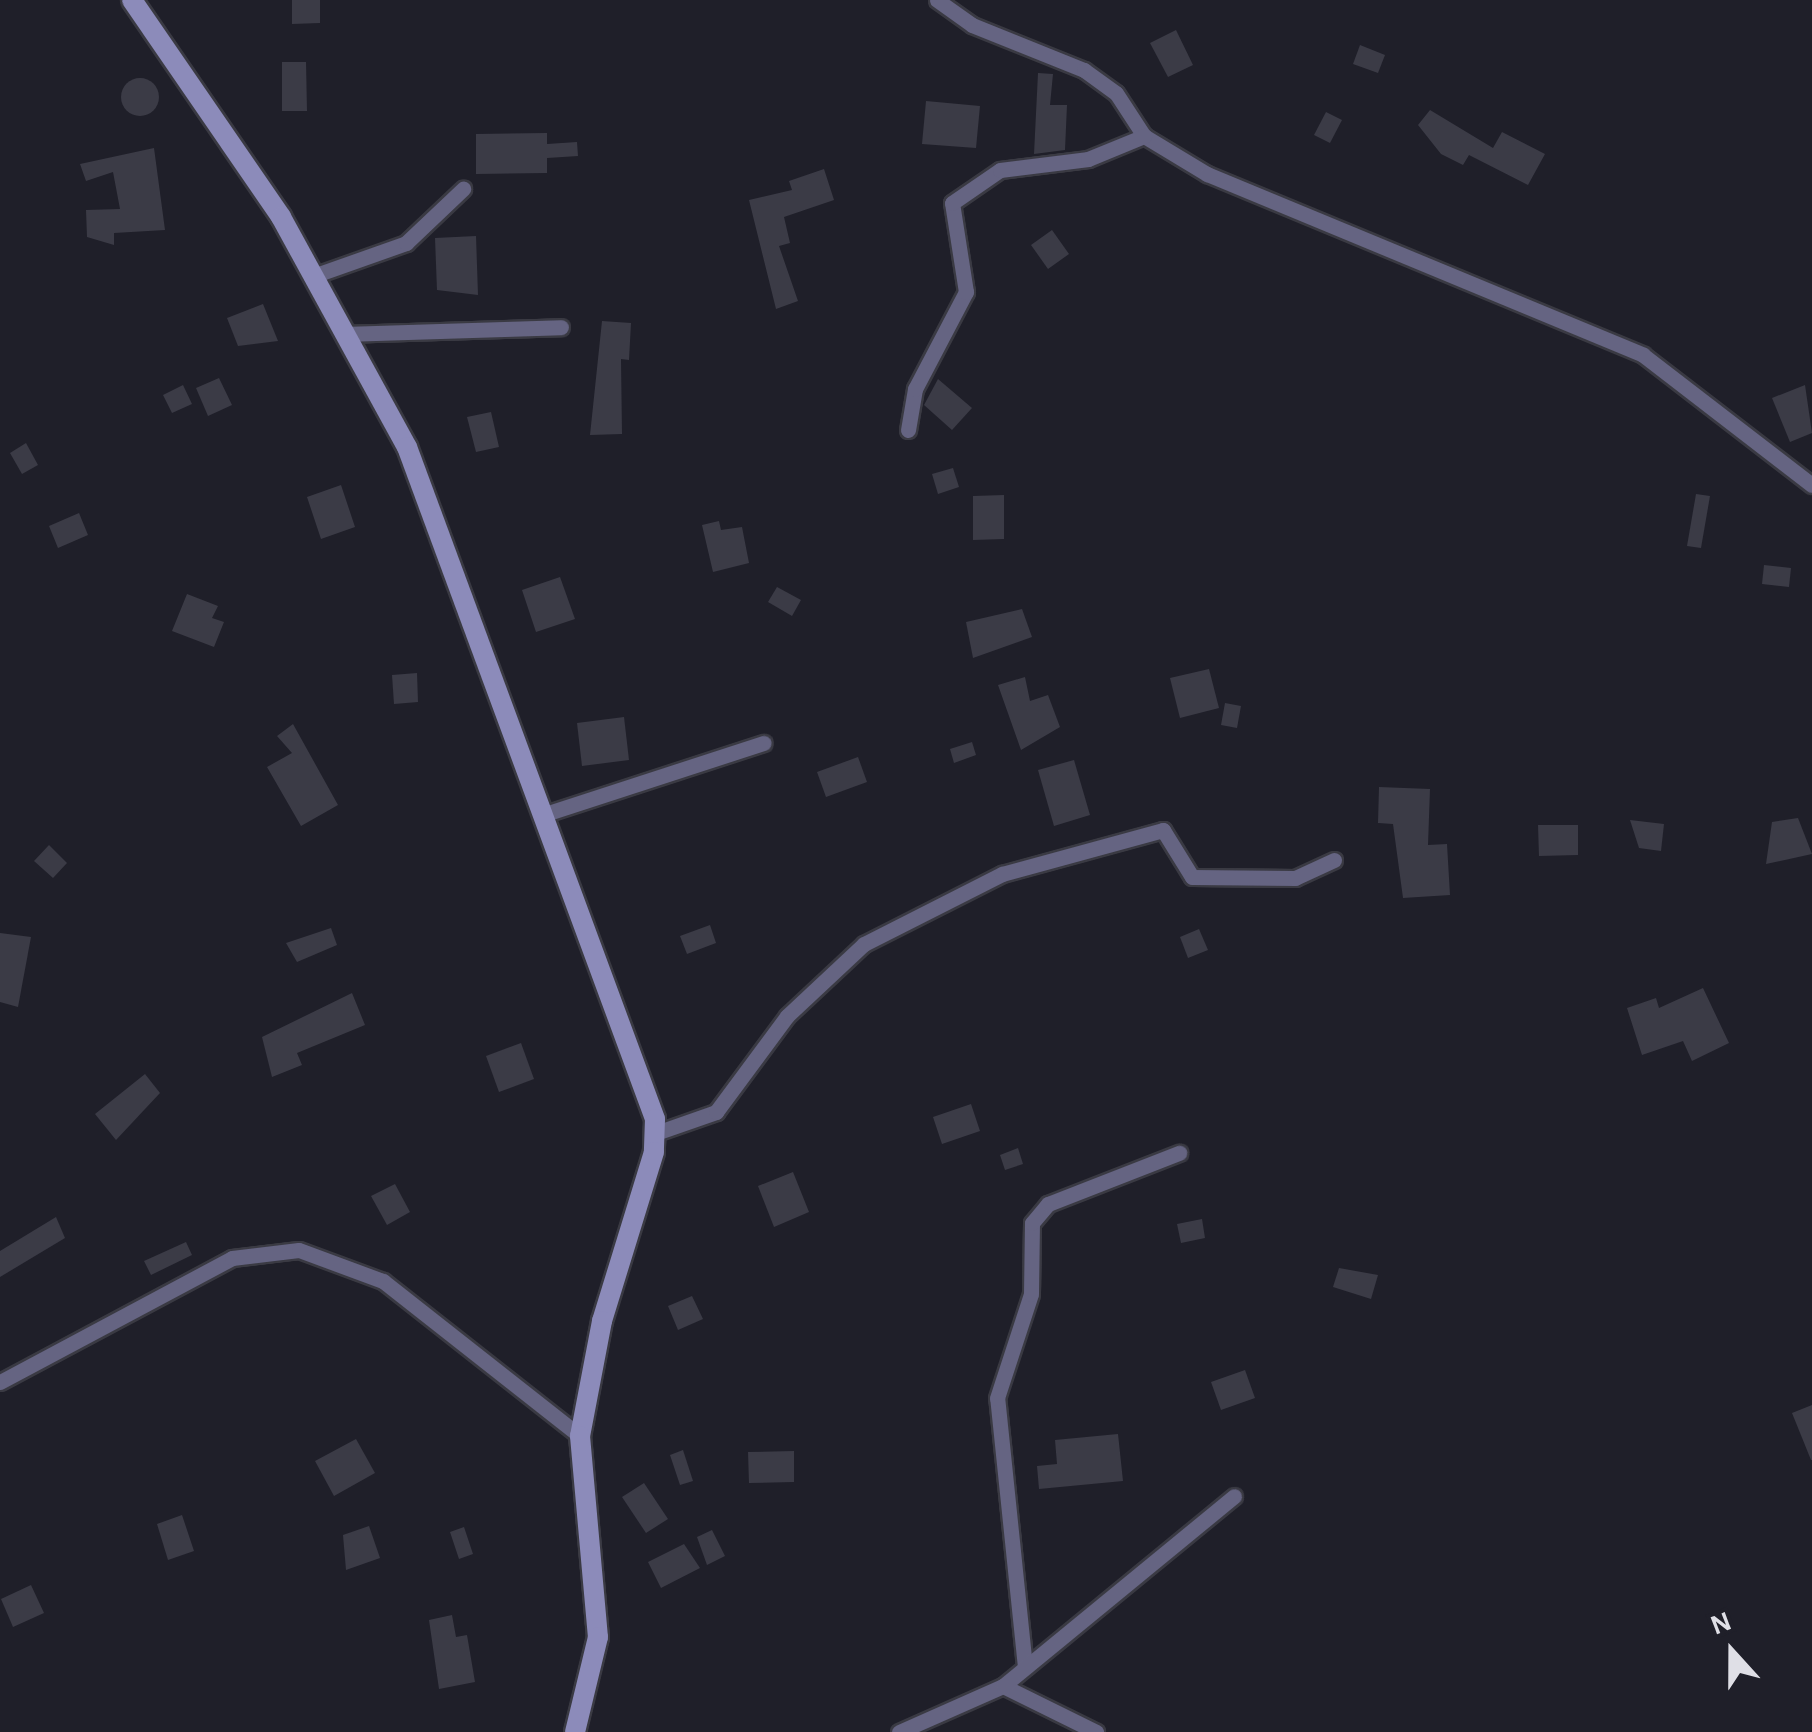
<!DOCTYPE html>
<style>
body{margin:0}
#map{position:relative;width:1812px;height:1732px;overflow:hidden;background:#1f1f29;font-family:"Alegreya Sans",sans-serif}
div>[style]{position:absolute}
[style*='--x']{left:calc(var(--x)*1px);top:calc(var(--y)*1px);width:calc(var(--w)*1px);rotate:calc(var(--a)*1deg)}
.building>*{inset:0;background:#3b3b46}
.round{border-radius:50%}
.roads{filter:drop-shadow(2px 0 #3a3a43) drop-shadow(-2px 0 #3a3a43) drop-shadow(0 2px #3a3a43) drop-shadow(0 -2px #3a3a43)}
.street>*{height:15px;margin:-7.5px;padding:0 7.5px;transform-origin:7.5px;border-radius:7.5px;background:#656482}
.secondary>*{height:20px;margin:-10px;padding:0 10px;transform-origin:10px;border-radius:10px;background:#8c8bba}
span{translate:-50% -50%;white-space:nowrap;text-align:center;line-height:1.15;-webkit-text-stroke:9px #1f1f29;paint-order:stroke}
.north{position:absolute;left:1682px;top:1602px;width:100px;height:100px;-webkit-text-stroke:8px #1f1f29;paint-order:stroke;rotate:339deg;font-size:28px;font-weight:700;line-height:40px;text-align:center;color:#dfdfe6}
.north::after{content:'';display:block;margin:auto;width:35px;height:45px;background:#dfdfe6;clip-path:polygon(50% 0,100% 100%,50% 72%,0 100%)}
</style>
<div id="map">
<div class="building">
<div style="clip-path:polygon(292px 0,320px 0,320px 23px,292px 24px)"></div>
<div style="clip-path:polygon(1176px 30px,1193px 65px,1168px 77px,1150px 43px)"></div>
<div style="clip-path:polygon(1360px 45px,1385px 55px,1378px 73px,1353px 64px)"></div>
<div style="clip-path:polygon(282px 62px,306px 62px,307px 111px,282px 111px)"></div>
<div style="clip-path:polygon(1038px 73px,1053px 74px,1050px 105px,1067px 105px,1065px 150px,1034px 154px)"></div>
<div class="round" style="left:121px;top:78px;width:38px;height:38px"></div>
<div style="clip-path:polygon(926px 101px,980px 106px,976px 148px,922px 144px)"></div>
<div style="clip-path:polygon(1430px 110px,1493px 148px,1502px 132px,1545px 154px,1528px 185px,1469px 155px,1463px 165px,1441px 154px,1418px 125px)"></div>
<div style="clip-path:polygon(1326px 112px,1342px 120px,1330px 143px,1314px 135px)"></div>
<div style="clip-path:polygon(547px 133px,547px 144px,577px 142px,578px 156px,547px 158px,547px 173px,476px 174px,476px 134px)"></div>
<div style="clip-path:polygon(154px 148px,165px 230px,114px 233px,114px 245px,87px 237px,86px 210px,120px 209px,113px 172px,86px 181px,80px 164px)"></div>
<div style="clip-path:polygon(824px 169px,834px 200px,784px 217px,790px 243px,779px 246px,798px 301px,776px 309px,749px 200px,792px 190px,789px 181px)"></div>
<div style="clip-path:polygon(1052px 230px,1069px 254px,1048px 269px,1031px 245px)"></div>
<div style="clip-path:polygon(476px 236px,478px 295px,437px 290px,435px 238px)"></div>
<div style="clip-path:polygon(263px 304px,278px 341px,238px 346px,227px 318px)"></div>
<div style="clip-path:polygon(602px 321px,631px 323px,629px 360px,621px 359px,622px 434px,590px 435px)"></div>
<div style="clip-path:polygon(219px 378px,232px 405px,208px 416px,196px 388px)"></div>
<div style="clip-path:polygon(938px 379px,972px 408px,952px 430px,924px 405px)"></div>
<div style="clip-path:polygon(183px 385px,192px 404px,172px 413px,163px 395px)"></div>
<div style="clip-path:polygon(1805px 385px,1812px 433px,1790px 442px,1772px 398px)"></div>
<div style="clip-path:polygon(491px 412px,499px 447px,476px 452px,467px 417px)"></div>
<div style="clip-path:polygon(26px 443px,38px 465px,22px 474px,10px 453px)"></div>
<div style="clip-path:polygon(953px 468px,959px 487px,938px 494px,932px 474px)"></div>
<div style="clip-path:polygon(341px 485px,355px 527px,321px 539px,307px 497px)"></div>
<div style="clip-path:polygon(1696px 494px,1710px 496px,1701px 548px,1687px 546px)"></div>
<div style="clip-path:polygon(1004px 495px,1004px 539px,973px 540px,973px 496px)"></div>
<div style="clip-path:polygon(79px 513px,88px 535px,58px 548px,49px 526px)"></div>
<div style="clip-path:polygon(719px 521px,721px 530px,742px 527px,749px 563px,713px 572px,702px 525px)"></div>
<div style="clip-path:polygon(1764px 565px,1791px 568px,1789px 587px,1762px 584px)"></div>
<div style="clip-path:polygon(560px 577px,575px 619px,536px 632px,522px 590px)"></div>
<div style="clip-path:polygon(777px 587px,801px 600px,792px 616px,768px 602px)"></div>
<div style="clip-path:polygon(187px 594px,218px 606px,212px 618px,224px 622px,214px 647px,172px 631px)"></div>
<div style="clip-path:polygon(1022px 609px,1032px 637px,973px 658px,966px 622px)"></div>
<div style="clip-path:polygon(1209px 669px,1219px 708px,1180px 718px,1170px 678px)"></div>
<div style="clip-path:polygon(417px 673px,418px 702px,394px 704px,392px 675px)"></div>
<div style="clip-path:polygon(1025px 677px,1030px 701px,1048px 695px,1060px 727px,1021px 750px,998px 685px)"></div>
<div style="clip-path:polygon(1225px 703px,1241px 706px,1237px 728px,1221px 725px)"></div>
<div style="clip-path:polygon(624px 717px,629px 760px,582px 766px,577px 723px)"></div>
<div style="clip-path:polygon(293px 724px,338px 805px,301px 826px,267px 767px,292px 753px,277px 736px)"></div>
<div style="clip-path:polygon(972px 742px,976px 755px,954px 763px,950px 749px)"></div>
<div style="clip-path:polygon(858px 757px,867px 782px,826px 797px,817px 772px)"></div>
<div style="clip-path:polygon(1074px 760px,1090px 815px,1054px 826px,1038px 770px)"></div>
<div style="clip-path:polygon(1379px 787px,1430px 789px,1428px 845px,1447px 844px,1450px 895px,1403px 898px,1393px 824px,1378px 823px)"></div>
<div style="clip-path:polygon(1798px 818px,1812px 854px,1766px 864px,1772px 822px)"></div>
<div style="clip-path:polygon(1630px 820px,1664px 824px,1661px 851px,1639px 848px)"></div>
<div style="clip-path:polygon(1538px 825px,1578px 825px,1578px 855px,1539px 856px)"></div>
<div style="clip-path:polygon(49px 845px,67px 863px,53px 878px,34px 861px)"></div>
<div style="clip-path:polygon(710px 925px,716px 943px,687px 954px,680px 936px)"></div>
<div style="clip-path:polygon(331px 928px,337px 945px,297px 962px,286px 943px)"></div>
<div style="clip-path:polygon(1199px 929px,1208px 950px,1188px 958px,1180px 937px)"></div>
<div style="clip-path:polygon(0 933px,31px 937px,18px 1007px,0 1002px)"></div>
<div style="clip-path:polygon(1703px 988px,1729px 1043px,1692px 1061px,1683px 1041px,1642px 1055px,1627px 1008px,1656px 998px,1659px 1008px)"></div>
<div style="clip-path:polygon(352px 993px,365px 1025px,297px 1053px,302px 1065px,272px 1077px,262px 1037px)"></div>
<div style="clip-path:polygon(521px 1043px,534px 1079px,499px 1092px,486px 1056px)"></div>
<div style="clip-path:polygon(145px 1074px,160px 1093px,116px 1140px,95px 1114px)"></div>
<div style="clip-path:polygon(971px 1104px,980px 1131px,942px 1144px,933px 1117px)"></div>
<div style="clip-path:polygon(1018px 1148px,1023px 1164px,1005px 1170px,1000px 1155px)"></div>
<div style="clip-path:polygon(793px 1172px,809px 1212px,774px 1227px,758px 1186px)"></div>
<div style="clip-path:polygon(395px 1184px,410px 1212px,387px 1225px,371px 1196px)"></div>
<div style="clip-path:polygon(56px 1217px,65px 1238px,0 1277px,0 1251px)"></div>
<div style="clip-path:polygon(1202px 1219px,1205px 1238px,1181px 1243px,1177px 1224px)"></div>
<div style="clip-path:polygon(186px 1242px,192px 1255px,151px 1275px,144px 1261px)"></div>
<div style="clip-path:polygon(1339px 1268px,1378px 1275px,1371px 1299px,1333px 1287px)"></div>
<div style="clip-path:polygon(692px 1296px,703px 1319px,678px 1330px,668px 1306px)"></div>
<div style="clip-path:polygon(1245px 1370px,1255px 1398px,1221px 1410px,1211px 1382px)"></div>
<div style="clip-path:polygon(1812px 1405px,1812px 1460px,1811px 1460px,1792px 1413px)"></div>
<div style="clip-path:polygon(1118px 1434px,1123px 1481px,1039px 1489px,1037px 1466px,1057px 1464px,1055px 1440px)"></div>
<div style="clip-path:polygon(356px 1439px,375px 1473px,334px 1496px,315px 1461px)"></div>
<div style="clip-path:polygon(683px 1450px,693px 1481px,680px 1485px,670px 1455px)"></div>
<div style="clip-path:polygon(794px 1451px,794px 1482px,749px 1483px,748px 1452px)"></div>
<div style="clip-path:polygon(644px 1483px,668px 1519px,646px 1533px,622px 1497px)"></div>
<div style="clip-path:polygon(182px 1515px,194px 1551px,168px 1560px,157px 1524px)"></div>
<div style="clip-path:polygon(369px 1526px,380px 1558px,346px 1570px,343px 1535px)"></div>
<div style="clip-path:polygon(464px 1527px,473px 1554px,459px 1559px,450px 1532px)"></div>
<div style="clip-path:polygon(712px 1530px,725px 1556px,707px 1565px,697px 1537px)"></div>
<div style="clip-path:polygon(684px 1544px,700px 1568px,661px 1588px,648px 1562px)"></div>
<div style="clip-path:polygon(31px 1585px,44px 1613px,13px 1627px,1px 1599px)"></div>
<div style="clip-path:polygon(452px 1615px,456px 1637px,467px 1635px,475px 1682px,439px 1689px,429px 1620px)"></div>
</div>
<div class="roads">
<div class="street">
<div style="--x:937;--y:0;--w:43;--a:35.5"></div>
<div style="--x:972;--y:25;--w:121;--a:21.9"></div>
<div style="--x:1084;--y:70;--w:39;--a:36"></div>
<div style="--x:1116;--y:93;--w:51;--a:56.9"></div>
<div style="--x:1144;--y:136;--w:74;--a:31.1"></div>
<div style="--x:1207;--y:174;--w:472;--a:22.5"></div>
<div style="--x:1643;--y:355;--w:213;--a:37.6"></div>
<div style="--x:313;--y:276;--w:99;--a:-19.5"></div>
<div style="--x:406;--y:243;--w:79;--a:-43.5"></div>
<div style="--x:343;--y:334;--w:218;--a:-1.8"></div>
<div style="--x:908;--y:430;--w:42;--a:-80.3"></div>
<div style="--x:915;--y:389;--w:110;--a:-62.3"></div>
<div style="--x:966;--y:292;--w:90;--a:-98.9"></div>
<div style="--x:952;--y:203;--w:58;--a:-34.5"></div>
<div style="--x:1000;--y:170;--w:89;--a:-7.1"></div>
<div style="--x:1088;--y:159;--w:61;--a:-22.3"></div>
<div style="--x:542;--y:815;--w:233;--a:-18"></div>
<div style="--x:656;--y:1133;--w:64;--a:-19.3"></div>
<div style="--x:716;--y:1112;--w:119;--a:-53.5"></div>
<div style="--x:787;--y:1016;--w:105;--a:-43.1"></div>
<div style="--x:864;--y:944;--w:155;--a:-26.9"></div>
<div style="--x:1002;--y:874;--w:167;--a:-15.3"></div>
<div style="--x:1163;--y:830;--w:55;--a:58.3"></div>
<div style="--x:1192;--y:877;--w:103;--a:0.6"></div>
<div style="--x:1295;--y:878;--w:43;--a:-24.8"></div>
<div style="--x:0;--y:1382;--w:263;--a:-28.1"></div>
<div style="--x:232;--y:1258;--w:67;--a:-6.8"></div>
<div style="--x:299;--y:1250;--w:90;--a:20.3"></div>
<div style="--x:383;--y:1281;--w:251;--a:38.2"></div>
<div style="--x:1025;--y:1667;--w:270;--a:-95.9"></div>
<div style="--x:997;--y:1398;--w:109;--a:-71.9"></div>
<div style="--x:1031;--y:1294;--w:71;--a:-89.2"></div>
<div style="--x:1032;--y:1223;--w:25;--a:-50"></div>
<div style="--x:1048;--y:1204;--w:141;--a:-21.3"></div>
<div style="--x:1003;--y:1686;--w:104;--a:26.3"></div>
<div style="--x:899;--y:1732;--w:114;--a:-23.9"></div>
<div style="--x:1003;--y:1686;--w:299;--a:-39.4"></div>
</div>
<div class="secondary">
<div style="--x:132;--y:0;--w:263;--a:55.5"></div>
<div style="--x:281;--y:217;--w:262;--a:61.3"></div>
<div style="--x:407;--y:447;--w:716;--a:69.74"></div>
<div style="--x:655;--y:1119;--w:33;--a:92"></div>
<div style="--x:654;--y:1152;--w:177;--a:107.1"></div>
<div style="--x:602;--y:1321;--w:117;--a:100.8"></div>
<div style="--x:580;--y:1436;--w:202;--a:84.9"></div>
<div style="--x:598;--y:1637;--w:98;--a:103.6"></div>
</div>
</div>
<div class="north">N</div>
</div>
